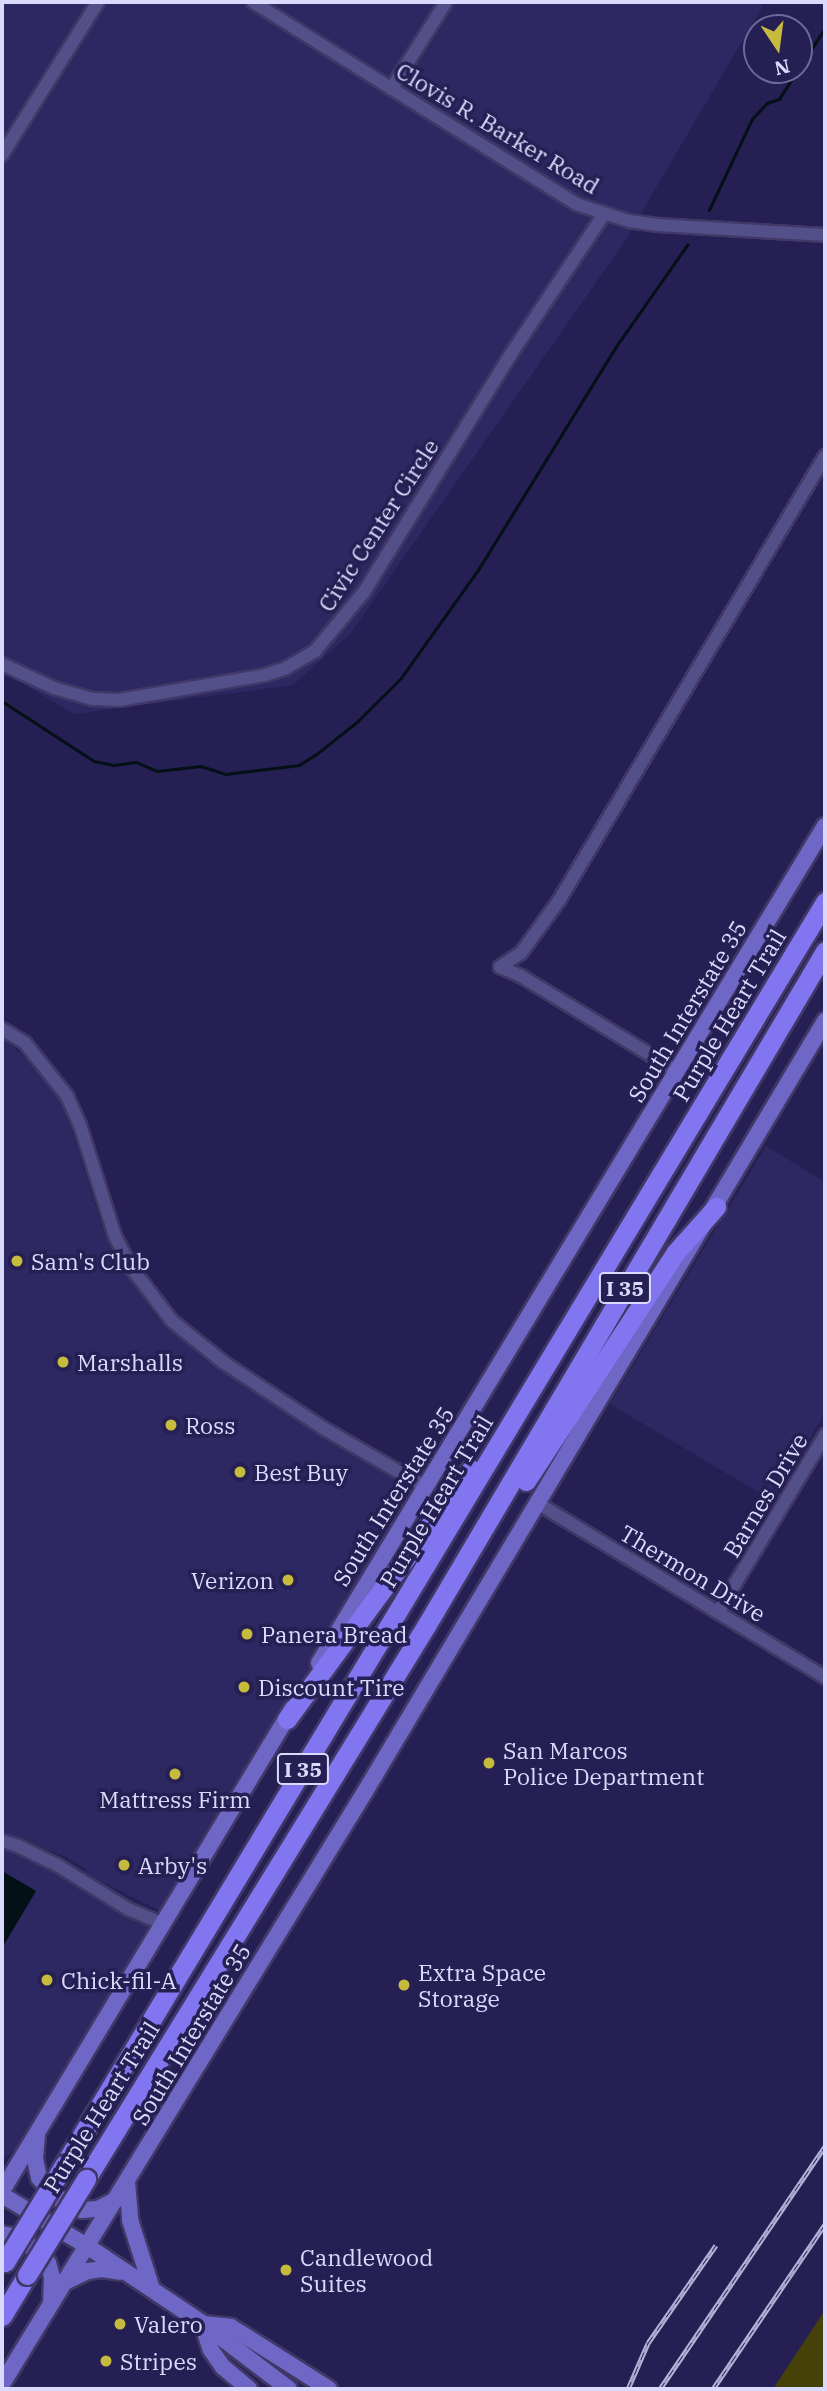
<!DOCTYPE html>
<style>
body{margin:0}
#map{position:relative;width:827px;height:2391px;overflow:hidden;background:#251f53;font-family:"IBM Plex Serif",serif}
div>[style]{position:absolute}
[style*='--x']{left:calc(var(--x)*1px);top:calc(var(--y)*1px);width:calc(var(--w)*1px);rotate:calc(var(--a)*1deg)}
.built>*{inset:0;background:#2e2862}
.green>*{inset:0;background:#464109}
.water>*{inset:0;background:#031015}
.stream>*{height:2.5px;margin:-1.25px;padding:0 1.25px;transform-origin:1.25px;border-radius:1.25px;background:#031015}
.roads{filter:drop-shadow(2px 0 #403866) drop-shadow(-2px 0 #403866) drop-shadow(0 2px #403866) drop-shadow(0 -2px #403866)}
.minor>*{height:12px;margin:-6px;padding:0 6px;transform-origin:6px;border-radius:6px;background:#535089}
.major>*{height:16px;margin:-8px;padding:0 8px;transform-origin:8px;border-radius:8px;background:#6f67c6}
.highway>*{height:19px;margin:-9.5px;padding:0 9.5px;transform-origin:9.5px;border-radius:9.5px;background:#8176ef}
.rail>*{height:5px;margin-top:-2.5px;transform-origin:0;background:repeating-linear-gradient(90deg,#251f53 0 8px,#b3b3d8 0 16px);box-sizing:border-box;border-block:2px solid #b3b3d8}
.bridges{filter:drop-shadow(2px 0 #403866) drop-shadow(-2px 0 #403866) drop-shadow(0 2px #403866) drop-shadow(0 -2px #403866)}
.highway-bridge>*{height:19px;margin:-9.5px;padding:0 9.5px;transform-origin:9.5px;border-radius:9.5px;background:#8176ef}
.dots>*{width:19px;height:19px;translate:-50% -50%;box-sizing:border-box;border:4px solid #251f53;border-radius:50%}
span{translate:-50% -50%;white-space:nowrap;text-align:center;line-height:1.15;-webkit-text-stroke:7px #251f53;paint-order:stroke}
.shield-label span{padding:2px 5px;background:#251f53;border:2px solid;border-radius:5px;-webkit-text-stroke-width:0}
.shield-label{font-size:21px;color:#dadbfc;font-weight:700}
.street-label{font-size:23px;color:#dadbfc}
.poi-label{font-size:23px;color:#dadbfc}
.left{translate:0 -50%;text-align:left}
.right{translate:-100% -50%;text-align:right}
.frame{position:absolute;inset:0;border:4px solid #dadbfc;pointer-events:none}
.north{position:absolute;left:743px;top:14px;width:70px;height:70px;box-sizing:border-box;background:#251f53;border:2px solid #6d6a97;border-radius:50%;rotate:167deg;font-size:19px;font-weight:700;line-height:28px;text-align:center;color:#dadbfc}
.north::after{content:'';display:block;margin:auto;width:24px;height:32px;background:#c6bb3c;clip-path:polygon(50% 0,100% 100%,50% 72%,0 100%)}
</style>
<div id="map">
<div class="built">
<div style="clip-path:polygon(2px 2px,765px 2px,623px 244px,350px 634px,293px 685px,74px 714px,2px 671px)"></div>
<div style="clip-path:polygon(2px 1038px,42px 1072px,57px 1095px,68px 1118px,102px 1226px,127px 1276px,160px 1321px,204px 1359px,408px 1484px,414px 1493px,245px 1777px,161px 1911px,90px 1876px,84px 1868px,66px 1857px,2px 1833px)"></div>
<div style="clip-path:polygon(766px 1146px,825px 1182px,825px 1413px,773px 1501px,610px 1404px)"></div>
<div style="clip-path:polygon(2px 1848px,49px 1865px,150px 1928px,23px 2145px,2px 2159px,2px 1948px,36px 1891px,2px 1871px)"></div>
</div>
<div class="green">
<div style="clip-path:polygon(825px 2310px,825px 2389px,773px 2389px)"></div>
</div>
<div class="water">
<div style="clip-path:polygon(2px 1871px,36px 1891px,2px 1948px)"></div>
</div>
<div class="stream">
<div style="--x:709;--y:210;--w:101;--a:-64.7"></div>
<div style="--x:752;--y:119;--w:22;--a:-47"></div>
<div style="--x:767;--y:103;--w:13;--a:-18"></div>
<div style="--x:779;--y:99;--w:85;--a:-57.1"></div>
<div style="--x:2;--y:701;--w:110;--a:33.1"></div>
<div style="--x:94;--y:761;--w:20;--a:11"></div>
<div style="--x:114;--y:765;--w:22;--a:-8"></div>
<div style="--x:136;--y:762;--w:23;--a:23"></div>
<div style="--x:157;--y:771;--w:44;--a:-6.5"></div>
<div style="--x:201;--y:766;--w:26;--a:18"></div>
<div style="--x:226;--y:774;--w:74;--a:-7"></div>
<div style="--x:299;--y:765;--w:22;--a:-32"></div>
<div style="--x:318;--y:753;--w:50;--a:-38.5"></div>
<div style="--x:357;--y:722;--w:62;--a:-45"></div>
<div style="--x:401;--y:678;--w:133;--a:-54.5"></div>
<div style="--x:478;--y:570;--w:261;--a:-58.3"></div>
<div style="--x:615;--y:348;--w:126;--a:-55"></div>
</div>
<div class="roads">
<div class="minor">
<div style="--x:253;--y:2;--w:381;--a:32"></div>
<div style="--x:576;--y:204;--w:56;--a:17.8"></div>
<div style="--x:629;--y:221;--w:29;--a:8"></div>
<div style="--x:658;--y:225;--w:167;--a:3.4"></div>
<div style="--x:391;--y:89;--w:103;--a:-57.7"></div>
<div style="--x:2;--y:155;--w:181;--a:-57.9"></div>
<div style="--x:2;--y:664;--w:57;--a:24.8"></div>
<div style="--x:54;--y:688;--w:40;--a:16"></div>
<div style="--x:92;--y:699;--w:27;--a:2"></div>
<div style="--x:119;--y:700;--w:148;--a:-9.7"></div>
<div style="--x:265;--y:675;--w:22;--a:-18"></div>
<div style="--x:286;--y:668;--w:34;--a:-30"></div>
<div style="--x:315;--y:651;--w:77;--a:-50.3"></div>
<div style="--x:364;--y:592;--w:280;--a:-58.3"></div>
<div style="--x:511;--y:354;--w:168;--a:-56.4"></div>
<div style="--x:2;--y:1029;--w:27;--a:31"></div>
<div style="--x:25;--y:1043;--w:68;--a:51.6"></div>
<div style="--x:67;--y:1096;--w:32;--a:66"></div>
<div style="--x:80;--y:1125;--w:116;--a:72.5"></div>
<div style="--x:115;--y:1236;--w:34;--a:63"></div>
<div style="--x:130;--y:1266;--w:69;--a:52.6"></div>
<div style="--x:172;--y:1321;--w:65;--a:38.8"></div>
<div style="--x:223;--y:1362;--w:120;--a:33.4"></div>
<div style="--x:323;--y:1428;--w:118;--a:30"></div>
<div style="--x:677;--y:1071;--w:183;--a:-148.7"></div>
<div style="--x:521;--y:976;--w:23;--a:-157"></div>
<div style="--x:500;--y:967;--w:25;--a:-34"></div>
<div style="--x:521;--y:953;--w:67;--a:-54.2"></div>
<div style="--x:560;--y:899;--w:516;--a:-59.11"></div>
<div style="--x:539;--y:1504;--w:334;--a:31.2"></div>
<div style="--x:718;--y:1612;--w:207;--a:-58.8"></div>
<div style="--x:2;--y:1841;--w:17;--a:17"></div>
<div style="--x:18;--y:1846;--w:43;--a:26"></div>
<div style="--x:57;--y:1865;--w:84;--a:31.8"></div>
<div style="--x:128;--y:1909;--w:39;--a:23"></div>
</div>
<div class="major">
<div style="--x:319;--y:1663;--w:978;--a:-58.85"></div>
<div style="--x:37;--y:2135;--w:24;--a:95"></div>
<div style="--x:35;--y:2159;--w:19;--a:78"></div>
<div style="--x:39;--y:2178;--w:25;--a:48"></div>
<div style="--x:56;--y:2197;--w:29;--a:27"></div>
<div style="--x:82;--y:2210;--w:16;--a:-4"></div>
<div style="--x:98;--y:2209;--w:20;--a:-27"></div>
<div style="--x:127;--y:2182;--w:38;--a:85"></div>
<div style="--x:130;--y:2220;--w:72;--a:72.3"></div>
<div style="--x:2;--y:2191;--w:563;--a:-58.97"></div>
<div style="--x:2;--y:2195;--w:99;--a:31"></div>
<div style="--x:87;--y:2246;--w:138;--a:33.8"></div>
<div style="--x:202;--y:2323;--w:109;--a:37.2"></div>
<div style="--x:2;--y:2234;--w:15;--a:11"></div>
<div style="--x:17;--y:2237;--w:23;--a:34"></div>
<div style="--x:36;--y:2250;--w:18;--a:47"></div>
<div style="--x:48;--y:2263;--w:15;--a:74"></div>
<div style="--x:52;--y:2277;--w:26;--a:92"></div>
<div style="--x:65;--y:2282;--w:25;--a:-26"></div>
<div style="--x:88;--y:2271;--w:14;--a:-8"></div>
<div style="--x:102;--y:2269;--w:18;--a:9"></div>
<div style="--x:202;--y:2323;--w:28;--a:72"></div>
<div style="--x:211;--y:2350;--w:21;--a:55"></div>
<div style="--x:223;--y:2367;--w:34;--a:40"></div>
<div style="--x:204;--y:2324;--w:27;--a:6"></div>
<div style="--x:231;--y:2327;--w:116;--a:32.3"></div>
<div style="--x:2;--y:2384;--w:697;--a:-58.5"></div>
<div style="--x:366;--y:1790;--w:896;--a:-59.17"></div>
</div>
<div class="highway">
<div style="--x:526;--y:1481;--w:272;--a:-56.8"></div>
<div style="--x:675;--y:1253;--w:62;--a:-48.3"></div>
<div style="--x:287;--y:1719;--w:310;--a:-53.6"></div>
<div style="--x:64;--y:2165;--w:1475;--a:-58.93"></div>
<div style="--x:86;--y:2179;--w:649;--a:-58.42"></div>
<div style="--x:426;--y:1626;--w:784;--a:-59.41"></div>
<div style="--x:2;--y:2316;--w:48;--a:-58.6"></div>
</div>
</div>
<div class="rail">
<div style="--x:628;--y:2389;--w:50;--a:-66.5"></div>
<div style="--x:648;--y:2343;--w:119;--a:-55.2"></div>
<div style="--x:660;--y:2389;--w:294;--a:-55.8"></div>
<div style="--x:713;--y:2389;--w:199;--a:-55.8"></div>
</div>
<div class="bridges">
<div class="highway-bridge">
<div style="--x:5;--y:2262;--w:114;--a:-58.7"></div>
<div style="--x:27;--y:2275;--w:113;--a:-58.4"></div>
</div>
</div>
<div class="dots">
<div style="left:17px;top:1261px;background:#c6bb3c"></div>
<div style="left:63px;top:1362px;background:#c6bb3c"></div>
<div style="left:171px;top:1425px;background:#c6bb3c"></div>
<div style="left:240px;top:1472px;background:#c6bb3c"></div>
<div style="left:288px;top:1580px;background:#c6bb3c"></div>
<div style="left:247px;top:1634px;background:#c6bb3c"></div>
<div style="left:244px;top:1687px;background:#c6bb3c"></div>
<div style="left:489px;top:1763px;background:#c6bb3c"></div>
<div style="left:175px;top:1774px;background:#c6bb3c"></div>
<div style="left:124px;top:1865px;background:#c6bb3c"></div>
<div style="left:47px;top:1980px;background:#c6bb3c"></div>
<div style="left:404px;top:1985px;background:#c6bb3c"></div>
<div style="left:286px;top:2270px;background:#c6bb3c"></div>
<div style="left:120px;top:2324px;background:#c6bb3c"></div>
<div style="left:106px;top:2361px;background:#c6bb3c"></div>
</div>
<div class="shield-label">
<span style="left:625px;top:1288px">I 35</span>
<span style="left:303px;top:1769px">I 35</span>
</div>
<div class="street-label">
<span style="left:498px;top:128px;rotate:31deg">Clovis R. Barker Road</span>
<span style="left:378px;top:525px;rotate:-57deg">Civic Center Circle</span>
<span style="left:687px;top:1011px;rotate:-59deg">South Interstate 35</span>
<span style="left:729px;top:1015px;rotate:-59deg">Purple Heart Trail</span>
<span style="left:765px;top:1495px;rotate:-59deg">Barnes Drive</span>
<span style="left:393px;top:1496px;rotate:-58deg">South Interstate 35</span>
<span style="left:436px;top:1501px;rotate:-59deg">Purple Heart Trail</span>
<span style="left:693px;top:1573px;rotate:31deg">Thermon Drive</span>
<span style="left:191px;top:2034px;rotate:-59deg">South Interstate 35</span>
<span style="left:101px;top:2107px;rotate:-58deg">Purple Heart Trail</span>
</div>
<div class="poi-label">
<span class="left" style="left:31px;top:1261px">Sam's Club</span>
<span class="left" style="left:77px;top:1362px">Marshalls</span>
<span class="left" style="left:185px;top:1425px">Ross</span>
<span class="left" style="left:254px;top:1472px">Best Buy</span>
<span class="right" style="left:274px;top:1580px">Verizon</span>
<span class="left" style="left:261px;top:1634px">Panera Bread</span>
<span class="left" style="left:258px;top:1687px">Discount Tire</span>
<span class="left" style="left:503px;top:1763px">San Marcos<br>Police Department</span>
<span style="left:175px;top:1799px">Mattress Firm</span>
<span class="left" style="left:138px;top:1865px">Arby's</span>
<span class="left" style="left:418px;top:1985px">Extra Space<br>Storage</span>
<span class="left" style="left:61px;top:1980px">Chick-fil-A</span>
<span class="left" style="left:300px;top:2270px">Candlewood<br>Suites</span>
<span class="left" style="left:134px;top:2324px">Valero</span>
<span class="left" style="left:120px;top:2361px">Stripes</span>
</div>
<div class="frame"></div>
<div class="north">N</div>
</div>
